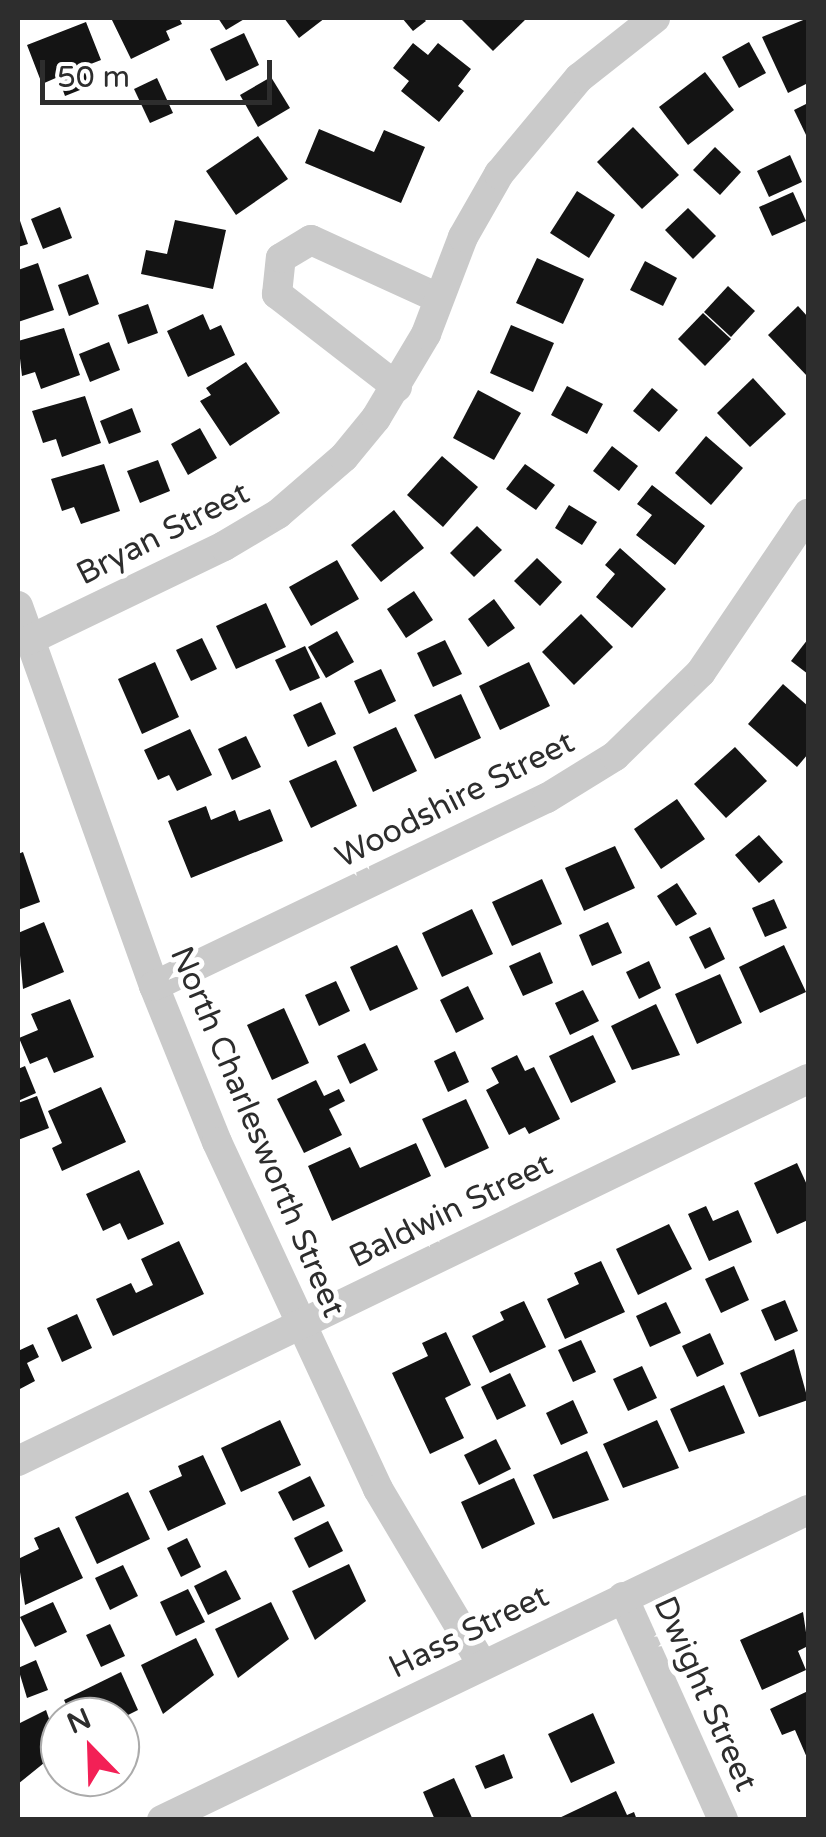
<!DOCTYPE html>
<style>
body{margin:0}
#map{position:relative;width:826px;height:1837px;overflow:hidden;background:#fff;font-family:"Varela Round",sans-serif}
div>[style]{position:absolute}
[style*='--x']{left:calc(var(--x)*1px);top:calc(var(--y)*1px);width:calc(var(--w)*1px);rotate:calc(var(--a)*1deg)}
.building>*{inset:0;background:#141414}
.minor>*{height:30px;margin:-15px;padding:0 15px;transform-origin:15px;border-radius:15px;background:#cacaca}
span{translate:-50% -50%;white-space:nowrap;text-align:center;line-height:1.15;-webkit-text-stroke:10px #fff;paint-order:stroke}
.street-label{font-size:32px;color:#2d2d2d}
.frame{position:absolute;inset:0;border:20px solid #2d2d2d;pointer-events:none}
.north{position:absolute;left:40px;top:1697px;width:100px;height:100px;box-sizing:border-box;background:#fff;border:2px solid #ababab;border-radius:50%;rotate:337deg;font-size:28px;font-weight:700;line-height:40px;text-align:center;color:#2d2d2d}
.north::after{content:'';display:block;margin:auto;width:35px;height:45px;background:#f32056;clip-path:polygon(50% 0,100% 100%,50% 72%,0 100%)}
.scale{position:absolute;left:40px;top:60px;width:232px;height:45px;box-sizing:border-box;border:5px solid #2d2d2d;border-top:0;padding-left:12px;font-size:30px;line-height:35px;white-space:nowrap;color:#2d2d2d;-webkit-text-stroke:8px #fff;paint-order:stroke}
</style>
<div id="map">
<div class="building">
<div style="clip-path:polygon(111px 18px,179px 18px,182px 24px,166px 31px,170px 40px,131px 59px)"></div>
<div style="clip-path:polygon(218px 18px,246px 18px,226px 30px)"></div>
<div style="clip-path:polygon(284px 18px,325px 18px,299px 38px)"></div>
<div style="clip-path:polygon(402px 18px,423px 18px,426px 21px,413px 31px)"></div>
<div style="clip-path:polygon(460px 18px,527px 18px,493px 51px)"></div>
<div style="clip-path:polygon(808px 18px,808px 83px,788px 93px,762px 37px)"></div>
<div style="clip-path:polygon(86px 22px,101px 60px,83px 67px,90px 86px,65px 96px,58px 77px,42px 84px,27px 45px)"></div>
<div style="clip-path:polygon(244px 33px,259px 65px,226px 81px,210px 49px)"></div>
<div style="clip-path:polygon(749px 42px,766px 73px,739px 88px,722px 57px)"></div>
<div style="clip-path:polygon(413px 43px,428px 55px,438px 43px,471px 69px,458px 86px,464px 91px,439px 122px,401px 91px,409px 81px,393px 68px)"></div>
<div style="clip-path:polygon(705px 72px,734px 110px,688px 145px,659px 107px)"></div>
<div style="clip-path:polygon(271px 77px,290px 108px,258px 127px,240px 95px)"></div>
<div style="clip-path:polygon(157px 78px,173px 113px,150px 123px,134px 89px)"></div>
<div style="clip-path:polygon(808px 103px,808px 139px,794px 110px)"></div>
<div style="clip-path:polygon(633px 127px,679px 175px,642px 209px,597px 162px)"></div>
<div style="clip-path:polygon(319px 129px,374px 152px,384px 130px,425px 147px,401px 203px,305px 163px)"></div>
<div style="clip-path:polygon(258px 136px,288px 179px,236px 215px,206px 171px)"></div>
<div style="clip-path:polygon(715px 147px,741px 172px,720px 195px,693px 170px)"></div>
<div style="clip-path:polygon(790px 155px,802px 182px,769px 197px,757px 171px)"></div>
<div style="clip-path:polygon(577px 191px,615px 215px,589px 258px,550px 233px)"></div>
<div style="clip-path:polygon(793px 192px,806px 221px,772px 236px,759px 207px)"></div>
<div style="clip-path:polygon(60px 207px,72px 238px,43px 249px,31px 219px)"></div>
<div style="clip-path:polygon(688px 208px,716px 236px,693px 259px,665px 230px)"></div>
<div style="clip-path:polygon(18px 215px,28px 244px,18px 247px)"></div>
<div style="clip-path:polygon(175px 220px,226px 230px,213px 289px,141px 274px,146px 250px,167px 254px)"></div>
<div style="clip-path:polygon(537px 258px,584px 279px,563px 324px,516px 303px)"></div>
<div style="clip-path:polygon(645px 261px,677px 278px,663px 306px,630px 290px)"></div>
<div style="clip-path:polygon(38px 263px,54px 310px,18px 322px,18px 270px)"></div>
<div style="clip-path:polygon(88px 274px,99px 304px,69px 316px,58px 285px)"></div>
<div style="clip-path:polygon(728px 286px,755px 311px,731px 337px,704px 312px)"></div>
<div style="clip-path:polygon(148px 304px,158px 333px,128px 344px,118px 315px)"></div>
<div style="clip-path:polygon(798px 306px,808px 317px,808px 377px,768px 335px)"></div>
<div style="clip-path:polygon(703px 313px,731px 339px,705px 366px,678px 339px)"></div>
<div style="clip-path:polygon(203px 314px,210px 330px,221px 325px,235px 355px,188px 377px,167px 331px)"></div>
<div style="clip-path:polygon(511px 325px,554px 343px,533px 392px,490px 373px)"></div>
<div style="clip-path:polygon(64px 328px,80px 375px,41px 389px,35px 372px,22px 376px,18px 341px)"></div>
<div style="clip-path:polygon(109px 342px,120px 370px,90px 382px,79px 354px)"></div>
<div style="clip-path:polygon(246px 362px,280px 413px,230px 446px,200px 401px,211px 395px,206px 388px)"></div>
<div style="clip-path:polygon(753px 378px,786px 414px,750px 447px,717px 413px)"></div>
<div style="clip-path:polygon(567px 386px,603px 404px,587px 434px,551px 415px)"></div>
<div style="clip-path:polygon(652px 388px,678px 410px,659px 432px,633px 411px)"></div>
<div style="clip-path:polygon(478px 390px,521px 413px,494px 460px,453px 438px)"></div>
<div style="clip-path:polygon(85px 396px,101px 443px,62px 457px,56px 439px,43px 443px,32px 411px)"></div>
<div style="clip-path:polygon(132px 408px,141px 432px,109px 444px,100px 421px)"></div>
<div style="clip-path:polygon(200px 428px,217px 458px,188px 475px,171px 444px)"></div>
<div style="clip-path:polygon(706px 436px,743px 468px,711px 505px,675px 473px)"></div>
<div style="clip-path:polygon(612px 446px,638px 466px,619px 491px,593px 471px)"></div>
<div style="clip-path:polygon(442px 456px,478px 487px,443px 527px,407px 495px)"></div>
<div style="clip-path:polygon(158px 460px,170px 491px,140px 503px,127px 471px)"></div>
<div style="clip-path:polygon(104px 464px,120px 511px,81px 524px,74px 507px,62px 511px,51px 479px)"></div>
<div style="clip-path:polygon(525px 464px,555px 485px,536px 510px,506px 489px)"></div>
<div style="clip-path:polygon(652px 485px,705px 526px,675px 565px,636px 535px,652px 515px,637px 504px)"></div>
<div style="clip-path:polygon(569px 505px,597px 522px,582px 545px,555px 528px)"></div>
<div style="clip-path:polygon(394px 510px,424px 548px,381px 582px,351px 545px)"></div>
<div style="clip-path:polygon(477px 526px,502px 550px,474px 577px,450px 553px)"></div>
<div style="clip-path:polygon(620px 548px,666px 589px,632px 628px,596px 597px,615px 574px,605px 565px)"></div>
<div style="clip-path:polygon(537px 558px,562px 582px,540px 606px,514px 581px)"></div>
<div style="clip-path:polygon(337px 560px,359px 599px,311px 626px,289px 587px)"></div>
<div style="clip-path:polygon(414px 591px,433px 620px,406px 638px,387px 609px)"></div>
<div style="clip-path:polygon(494px 599px,515px 628px,488px 647px,468px 619px)"></div>
<div style="clip-path:polygon(266px 603px,286px 647px,236px 669px,216px 626px)"></div>
<div style="clip-path:polygon(581px 614px,613px 647px,574px 685px,542px 652px)"></div>
<div style="clip-path:polygon(337px 631px,354px 662px,326px 678px,308px 647px)"></div>
<div style="clip-path:polygon(202px 638px,217px 669px,191px 681px,176px 650px)"></div>
<div style="clip-path:polygon(808px 639px,808px 674px,791px 661px)"></div>
<div style="clip-path:polygon(445px 640px,462px 674px,433px 687px,417px 653px)"></div>
<div style="clip-path:polygon(305px 646px,320px 678px,290px 691px,275px 660px)"></div>
<div style="clip-path:polygon(155px 662px,179px 717px,142px 734px,118px 679px)"></div>
<div style="clip-path:polygon(529px 662px,550px 706px,500px 730px,479px 686px)"></div>
<div style="clip-path:polygon(381px 669px,396px 701px,369px 714px,354px 681px)"></div>
<div style="clip-path:polygon(783px 684px,808px 706px,808px 754px,797px 767px,748px 724px)"></div>
<div style="clip-path:polygon(461px 694px,481px 738px,435px 759px,414px 715px)"></div>
<div style="clip-path:polygon(321px 702px,336px 734px,308px 747px,293px 715px)"></div>
<div style="clip-path:polygon(396px 727px,417px 771px,373px 792px,353px 747px)"></div>
<div style="clip-path:polygon(190px 729px,212px 775px,177px 791px,169px 775px,158px 780px,144px 750px)"></div>
<div style="clip-path:polygon(246px 736px,261px 767px,232px 780px,218px 749px)"></div>
<div style="clip-path:polygon(735px 747px,767px 781px,726px 818px,694px 784px)"></div>
<div style="clip-path:polygon(336px 760px,357px 806px,311px 828px,289px 781px)"></div>
<div style="clip-path:polygon(677px 799px,705px 839px,661px 869px,634px 829px)"></div>
<div style="clip-path:polygon(206px 806px,211px 820px,235px 810px,239px 821px,270px 809px,283px 841px,191px 878px,168px 821px)"></div>
<div style="clip-path:polygon(759px 835px,783px 862px,759px 883px,735px 855px)"></div>
<div style="clip-path:polygon(615px 846px,635px 888px,584px 911px,565px 868px)"></div>
<div style="clip-path:polygon(23px 852px,40px 902px,18px 910px,18px 854px)"></div>
<div style="clip-path:polygon(542px 879px,562px 924px,512px 946px,492px 902px)"></div>
<div style="clip-path:polygon(677px 883px,697px 914px,676px 926px,657px 896px)"></div>
<div style="clip-path:polygon(774px 899px,787px 928px,765px 937px,752px 908px)"></div>
<div style="clip-path:polygon(472px 909px,493px 954px,442px 977px,422px 933px)"></div>
<div style="clip-path:polygon(44px 922px,64px 972px,23px 989px,18px 933px)"></div>
<div style="clip-path:polygon(608px 922px,622px 953px,592px 966px,579px 935px)"></div>
<div style="clip-path:polygon(710px 927px,725px 959px,705px 969px,689px 937px)"></div>
<div style="clip-path:polygon(397px 945px,418px 989px,370px 1011px,350px 967px)"></div>
<div style="clip-path:polygon(784px 945px,806px 992px,760px 1013px,739px 967px)"></div>
<div style="clip-path:polygon(540px 952px,553px 983px,523px 996px,509px 966px)"></div>
<div style="clip-path:polygon(649px 961px,661px 988px,639px 999px,626px 972px)"></div>
<div style="clip-path:polygon(720px 974px,742px 1023px,697px 1044px,675px 994px)"></div>
<div style="clip-path:polygon(336px 981px,350px 1011px,319px 1026px,305px 995px)"></div>
<div style="clip-path:polygon(468px 986px,484px 1019px,456px 1033px,440px 1000px)"></div>
<div style="clip-path:polygon(583px 990px,599px 1021px,570px 1035px,555px 1003px)"></div>
<div style="clip-path:polygon(70px 999px,94px 1057px,54px 1073px,47px 1057px,30px 1064px,19px 1038px,38px 1030px,31px 1014px)"></div>
<div style="clip-path:polygon(656px 1004px,680px 1055px,632px 1070px,611px 1026px)"></div>
<div style="clip-path:polygon(284px 1008px,309px 1063px,272px 1080px,247px 1025px)"></div>
<div style="clip-path:polygon(593px 1035px,616px 1082px,571px 1103px,549px 1056px)"></div>
<div style="clip-path:polygon(365px 1043px,378px 1070px,350px 1084px,337px 1056px)"></div>
<div style="clip-path:polygon(455px 1051px,469px 1082px,448px 1092px,434px 1061px)"></div>
<div style="clip-path:polygon(517px 1055px,525px 1071px,534px 1067px,560px 1119px,529px 1134px,525px 1127px,509px 1135px,486px 1090px,499px 1083px,491px 1068px)"></div>
<div style="clip-path:polygon(25px 1066px,36px 1093px,18px 1101px,18px 1069px)"></div>
<div style="clip-path:polygon(316px 1080px,324px 1096px,339px 1089px,345px 1101px,329px 1109px,342px 1135px,304px 1153px,277px 1099px)"></div>
<div style="clip-path:polygon(101px 1087px,126px 1142px,62px 1171px,52px 1148px,62px 1143px,48px 1111px)"></div>
<div style="clip-path:polygon(37px 1096px,49px 1128px,18px 1140px,18px 1103px)"></div>
<div style="clip-path:polygon(466px 1099px,489px 1148px,445px 1168px,422px 1119px)"></div>
<div style="clip-path:polygon(416px 1143px,431px 1176px,332px 1221px,308px 1166px,350px 1147px,360px 1168px)"></div>
<div style="clip-path:polygon(797px 1163px,808px 1187px,808px 1220px,777px 1234px,754px 1183px)"></div>
<div style="clip-path:polygon(139px 1170px,164px 1224px,128px 1240px,120px 1223px,103px 1231px,86px 1194px)"></div>
<div style="clip-path:polygon(706px 1206px,713px 1221px,738px 1210px,752px 1242px,709px 1261px,688px 1214px)"></div>
<div style="clip-path:polygon(669px 1224px,692px 1269px,638px 1295px,616px 1249px)"></div>
<div style="clip-path:polygon(179px 1241px,204px 1294px,113px 1336px,96px 1299px,131px 1283px,136px 1293px,153px 1285px,141px 1259px)"></div>
<div style="clip-path:polygon(601px 1261px,625px 1312px,565px 1339px,547px 1299px,579px 1284px,574px 1273px)"></div>
<div style="clip-path:polygon(734px 1266px,749px 1300px,721px 1313px,705px 1279px)"></div>
<div style="clip-path:polygon(785px 1300px,798px 1331px,775px 1341px,761px 1310px)"></div>
<div style="clip-path:polygon(524px 1301px,546px 1347px,490px 1373px,472px 1336px,504px 1320px,500px 1312px)"></div>
<div style="clip-path:polygon(666px 1302px,681px 1333px,650px 1347px,636px 1316px)"></div>
<div style="clip-path:polygon(77px 1314px,92px 1348px,62px 1362px,47px 1328px)"></div>
<div style="clip-path:polygon(446px 1332px,471px 1385px,445px 1398px,464px 1438px,430px 1454px,392px 1373px,428px 1356px,422px 1343px)"></div>
<div style="clip-path:polygon(710px 1333px,724px 1364px,697px 1377px,682px 1346px)"></div>
<div style="clip-path:polygon(581px 1340px,596px 1372px,573px 1382px,558px 1350px)"></div>
<div style="clip-path:polygon(33px 1344px,39px 1357px,27px 1363px,35px 1381px,18px 1390px,18px 1345px,20px 1350px)"></div>
<div style="clip-path:polygon(794px 1349px,808px 1400px,759px 1417px,740px 1373px)"></div>
<div style="clip-path:polygon(642px 1366px,657px 1398px,628px 1411px,613px 1379px)"></div>
<div style="clip-path:polygon(510px 1373px,526px 1406px,497px 1420px,481px 1387px)"></div>
<div style="clip-path:polygon(724px 1385px,745px 1433px,689px 1452px,670px 1409px)"></div>
<div style="clip-path:polygon(573px 1400px,588px 1433px,561px 1445px,546px 1413px)"></div>
<div style="clip-path:polygon(280px 1420px,301px 1465px,241px 1492px,221px 1448px)"></div>
<div style="clip-path:polygon(657px 1420px,679px 1468px,623px 1488px,603px 1444px)"></div>
<div style="clip-path:polygon(496px 1439px,511px 1469px,479px 1485px,464px 1455px)"></div>
<div style="clip-path:polygon(587px 1451px,609px 1500px,553px 1519px,533px 1475px)"></div>
<div style="clip-path:polygon(203px 1455px,226px 1504px,168px 1531px,149px 1491px,182px 1476px,178px 1466px)"></div>
<div style="clip-path:polygon(310px 1476px,325px 1506px,293px 1521px,278px 1492px)"></div>
<div style="clip-path:polygon(514px 1478px,535px 1524px,482px 1549px,461px 1502px)"></div>
<div style="clip-path:polygon(128px 1492px,150px 1539px,97px 1564px,75px 1517px)"></div>
<div style="clip-path:polygon(328px 1521px,343px 1551px,309px 1568px,294px 1538px)"></div>
<div style="clip-path:polygon(59px 1527px,83px 1578px,25px 1605px,18px 1559px,39px 1549px,34px 1538px)"></div>
<div style="clip-path:polygon(187px 1538px,201px 1567px,181px 1577px,167px 1548px)"></div>
<div style="clip-path:polygon(349px 1564px,366px 1601px,315px 1640px,292px 1591px)"></div>
<div style="clip-path:polygon(123px 1565px,138px 1596px,110px 1610px,95px 1578px)"></div>
<div style="clip-path:polygon(226px 1570px,241px 1599px,208px 1615px,194px 1586px)"></div>
<div style="clip-path:polygon(188px 1589px,205px 1622px,176px 1636px,160px 1602px)"></div>
<div style="clip-path:polygon(53px 1602px,67px 1632px,35px 1647px,20px 1617px)"></div>
<div style="clip-path:polygon(271px 1602px,289px 1639px,238px 1678px,215px 1629px)"></div>
<div style="clip-path:polygon(803px 1612px,808px 1646px,798px 1651px,806px 1670px,762px 1690px,740px 1640px)"></div>
<div style="clip-path:polygon(110px 1624px,125px 1656px,101px 1667px,86px 1635px)"></div>
<div style="clip-path:polygon(196px 1638px,214px 1675px,163px 1714px,141px 1665px)"></div>
<div style="clip-path:polygon(36px 1660px,48px 1690px,27px 1698px,18px 1668px)"></div>
<div style="clip-path:polygon(121px 1672px,138px 1710px,120px 1719px,72px 1717px,64px 1700px)"></div>
<div style="clip-path:polygon(808px 1691px,808px 1760px,795px 1730px,782px 1735px,770px 1709px)"></div>
<div style="clip-path:polygon(46px 1710px,60px 1750px,18px 1784px,18px 1724px)"></div>
<div style="clip-path:polygon(593px 1713px,615px 1763px,571px 1783px,548px 1734px)"></div>
<div style="clip-path:polygon(504px 1754px,513px 1778px,485px 1789px,475px 1766px)"></div>
<div style="clip-path:polygon(454px 1778px,473px 1820px,435px 1820px,423px 1792px)"></div>
<div style="clip-path:polygon(616px 1791px,627px 1815px,634px 1812px,637px 1820px,555px 1820px)"></div>
</div>
<div class="minor">
<div style="--x:397;--y:387;--w:152;--a:-142.2"></div>
<div style="--x:277;--y:294;--w:36;--a:-84"></div>
<div style="--x:281;--y:258;--w:35;--a:-31"></div>
<div style="--x:311;--y:240;--w:140;--a:24.5"></div>
<div style="--x:18;--y:606;--w:404;--a:70.3"></div>
<div style="--x:154;--y:986;--w:168;--a:68"></div>
<div style="--x:217;--y:1142;--w:383;--a:65.1"></div>
<div style="--x:378;--y:1489;--w:204;--a:59.3"></div>
<div style="--x:29;--y:640;--w:216;--a:-25.7"></div>
<div style="--x:224;--y:546;--w:63;--a:-30.7"></div>
<div style="--x:278;--y:514;--w:87;--a:-40.8"></div>
<div style="--x:344;--y:457;--w:50;--a:-50.6"></div>
<div style="--x:376;--y:418;--w:98;--a:-59.2"></div>
<div style="--x:426;--y:334;--w:104;--a:-69.1"></div>
<div style="--x:463;--y:237;--w:73;--a:-60.3"></div>
<div style="--x:499;--y:174;--w:125;--a:-50.2"></div>
<div style="--x:579;--y:78;--w:97;--a:-38.3"></div>
<div style="--x:154;--y:986;--w:436;--a:-25.6"></div>
<div style="--x:547;--y:798;--w:80;--a:-31.7"></div>
<div style="--x:615;--y:756;--w:120;--a:-44.3"></div>
<div style="--x:701;--y:672;--w:191;--a:-55.9"></div>
<div style="--x:18;--y:1461;--w:878;--a:-25.81"></div>
<div style="--x:623;--y:1597;--w:244;--a:65.8"></div>
<div style="--x:162;--y:1820;--w:717;--a:-25.64"></div>
</div>
<div class="street-label">
<span style="left:163px;top:534px;rotate:-27deg">Bryan Street</span>
<span style="left:455px;top:800px;rotate:-27deg">Woodshire Street</span>
<span style="left:257px;top:1132px;rotate:67deg">North Charlesworth Street</span>
<span style="left:451px;top:1211px;rotate:-26deg">Baldwin Street</span>
<span style="left:469px;top:1632px;rotate:-26deg">Hass Street</span>
<span style="left:705px;top:1694px;rotate:66deg">Dwight Street</span>
</div>
<div class="frame"></div>
<div class="north">N</div>
<div class="scale">50 m</div>
</div>
